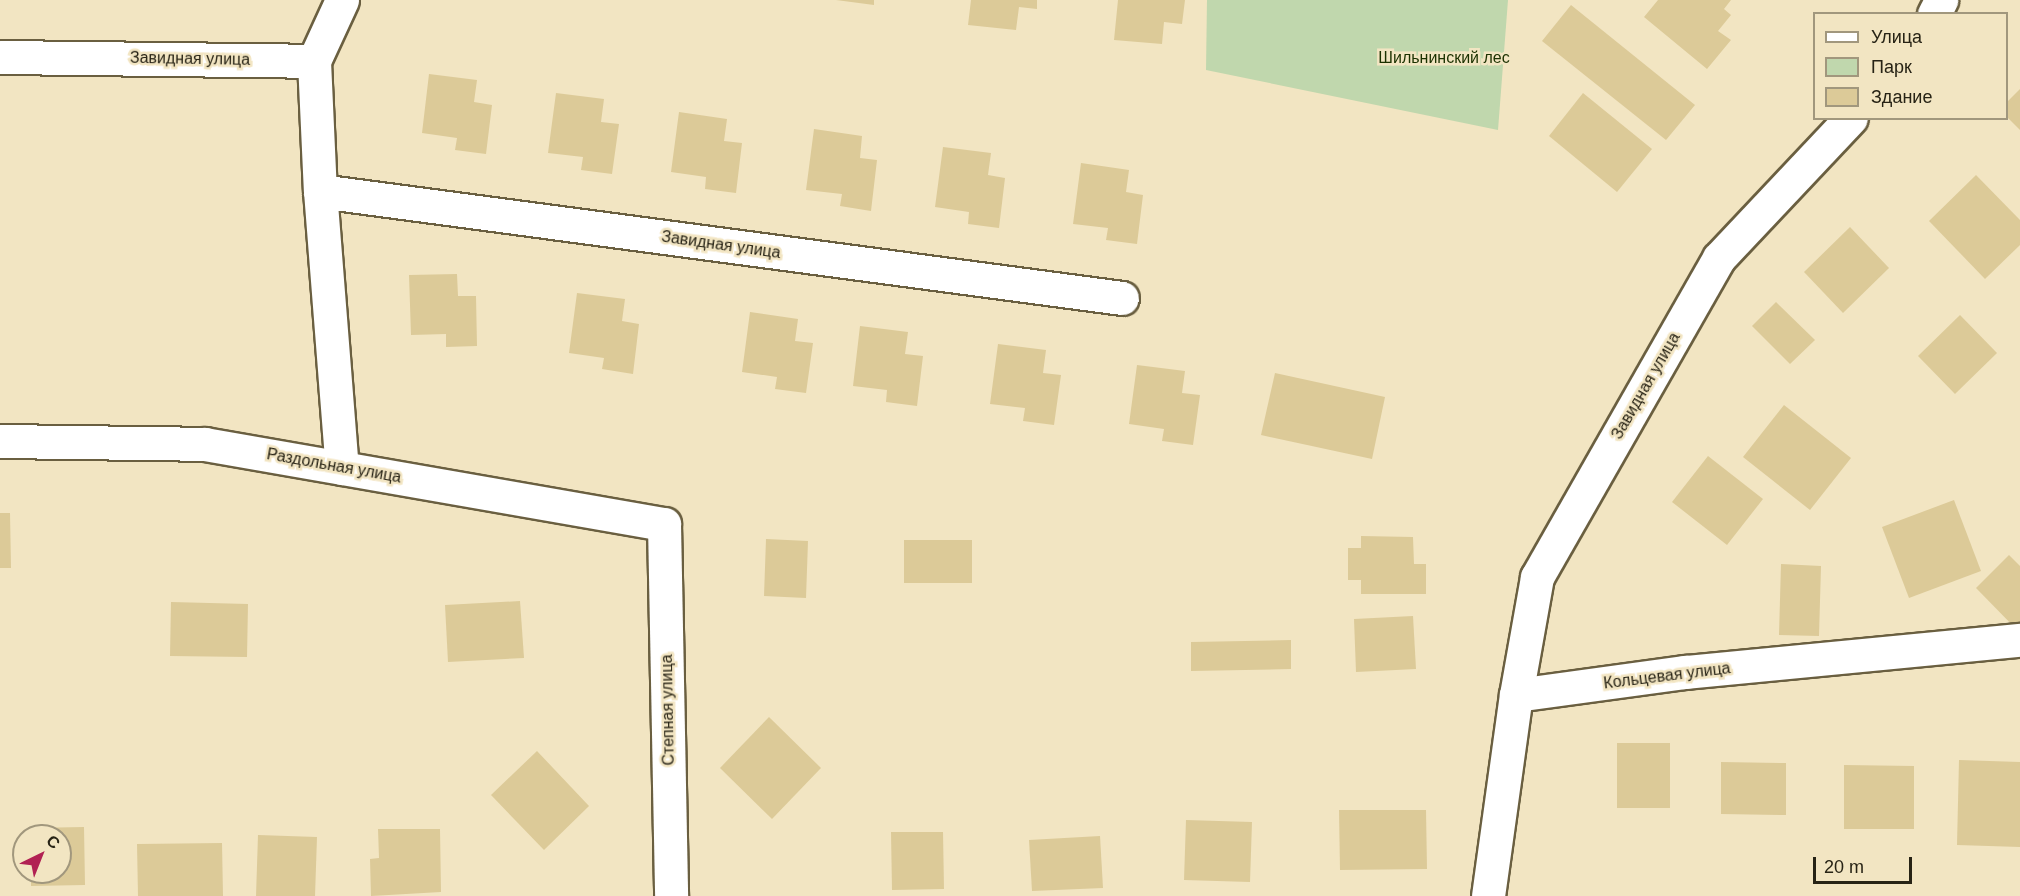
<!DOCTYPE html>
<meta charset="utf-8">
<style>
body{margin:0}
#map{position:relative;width:2020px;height:896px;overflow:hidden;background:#f2e5c2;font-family:Helvetica,sans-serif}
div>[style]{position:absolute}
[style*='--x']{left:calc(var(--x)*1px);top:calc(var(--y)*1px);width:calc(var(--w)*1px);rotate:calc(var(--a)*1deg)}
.green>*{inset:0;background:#c0d7ad}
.building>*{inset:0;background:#dcca98}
.roads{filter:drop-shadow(2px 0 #6a5f40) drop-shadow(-2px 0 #6a5f40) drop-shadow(0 2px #6a5f40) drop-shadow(0 -2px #6a5f40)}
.minor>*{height:33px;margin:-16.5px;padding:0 16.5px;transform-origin:16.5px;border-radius:16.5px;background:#fff}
span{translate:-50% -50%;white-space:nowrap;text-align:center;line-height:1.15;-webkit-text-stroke:5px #f2e5c2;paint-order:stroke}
.park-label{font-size:16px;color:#1b3100}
.street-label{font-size:16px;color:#272315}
.legend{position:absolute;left:1813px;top:12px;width:195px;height:108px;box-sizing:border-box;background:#f2e5c2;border:2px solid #a1977d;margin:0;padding:8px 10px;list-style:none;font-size:18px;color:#272315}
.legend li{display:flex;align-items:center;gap:12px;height:30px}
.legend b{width:30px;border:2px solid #a1977d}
.north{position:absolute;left:12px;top:824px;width:60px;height:60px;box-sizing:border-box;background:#f2e5c2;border:2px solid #a1977d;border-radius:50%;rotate:43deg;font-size:16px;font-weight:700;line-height:24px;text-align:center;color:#272315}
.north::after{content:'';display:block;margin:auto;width:21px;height:27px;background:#b12153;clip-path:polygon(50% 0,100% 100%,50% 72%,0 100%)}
.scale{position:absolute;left:1813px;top:857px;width:99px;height:27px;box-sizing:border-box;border:3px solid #272315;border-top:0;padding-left:8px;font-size:18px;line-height:21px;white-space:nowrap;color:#272315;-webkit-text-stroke:4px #f2e5c2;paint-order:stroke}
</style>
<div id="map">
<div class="green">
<div style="clip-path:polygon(1207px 0,1508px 0,1498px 130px,1206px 70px)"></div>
</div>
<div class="building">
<div style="clip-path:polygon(836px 0,874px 0,874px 5px)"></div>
<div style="clip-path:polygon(971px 0,1037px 0,1037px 9px,1019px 7px,1016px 30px,968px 25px)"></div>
<div style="clip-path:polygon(1118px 0,1185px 0,1182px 24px,1164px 22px,1162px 44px,1114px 40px)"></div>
<div style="clip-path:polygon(1658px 0,1731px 0,1724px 9px,1731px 15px,1718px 31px,1731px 40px,1707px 69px,1644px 17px)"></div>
<div style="clip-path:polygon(1571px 5px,1695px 105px,1666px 140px,1542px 41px)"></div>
<div style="clip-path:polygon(429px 74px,477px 80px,474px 102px,492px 105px,486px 154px,455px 150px,457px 138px,422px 133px)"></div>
<div style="clip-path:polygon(2020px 89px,2020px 130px,2006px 116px,2006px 103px)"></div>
<div style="clip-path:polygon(556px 93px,604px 99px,601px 122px,619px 124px,612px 174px,581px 170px,583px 157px,548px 153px)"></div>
<div style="clip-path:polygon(1583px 93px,1652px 149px,1617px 192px,1549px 136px)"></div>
<div style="clip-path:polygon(679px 112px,727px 119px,724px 141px,742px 143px,736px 193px,705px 189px,706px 177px,671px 172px)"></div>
<div style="clip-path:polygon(814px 129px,862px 136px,860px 158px,877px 160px,871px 211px,840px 206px,842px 194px,806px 190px)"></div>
<div style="clip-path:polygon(943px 147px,991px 153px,988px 175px,1005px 178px,999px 228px,968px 224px,969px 212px,935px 207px)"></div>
<div style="clip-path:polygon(1081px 163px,1129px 170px,1126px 192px,1143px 195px,1137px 244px,1106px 240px,1108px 228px,1073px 224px)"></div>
<div style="clip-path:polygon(1976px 175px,2020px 220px,2020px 245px,1985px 279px,1929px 221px)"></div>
<div style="clip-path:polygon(1850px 227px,1889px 268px,1843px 313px,1804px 272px)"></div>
<div style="clip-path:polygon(457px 274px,458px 296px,476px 296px,477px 346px,446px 347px,446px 334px,411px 335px,409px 275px)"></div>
<div style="clip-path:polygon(577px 293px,625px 299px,622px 321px,639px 324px,633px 374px,602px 369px,604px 358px,569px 353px)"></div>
<div style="clip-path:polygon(1776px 302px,1815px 340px,1790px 364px,1752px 326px)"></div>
<div style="clip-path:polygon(750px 312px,798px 319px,795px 341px,813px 343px,806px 393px,775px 389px,777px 377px,742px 372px)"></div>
<div style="clip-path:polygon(1960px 315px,1997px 353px,1955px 394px,1918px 356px)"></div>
<div style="clip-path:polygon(860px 326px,908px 332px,905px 354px,923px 356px,917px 406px,886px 402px,887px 390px,853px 386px)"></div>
<div style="clip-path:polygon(998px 344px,1046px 350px,1043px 373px,1061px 375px,1054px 425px,1023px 421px,1025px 408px,990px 404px)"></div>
<div style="clip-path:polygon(1137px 365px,1185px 371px,1182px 393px,1200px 395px,1193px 445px,1162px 441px,1164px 429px,1129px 424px)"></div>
<div style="clip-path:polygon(1275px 373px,1385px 397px,1372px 459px,1261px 435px)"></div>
<div style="clip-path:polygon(1784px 405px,1851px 458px,1810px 510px,1743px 457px)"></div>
<div style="clip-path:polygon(1708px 456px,1763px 499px,1727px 545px,1672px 502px)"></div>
<div style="clip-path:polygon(1954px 500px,1981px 571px,1909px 598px,1882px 527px)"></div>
<div style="clip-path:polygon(0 513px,10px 513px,11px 568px,0 568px)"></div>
<div style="clip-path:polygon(1361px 536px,1413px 537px,1414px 564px,1426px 564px,1426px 594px,1361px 594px,1361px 580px,1348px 580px,1348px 548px,1361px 548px)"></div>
<div style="clip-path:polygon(766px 539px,808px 541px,806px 598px,764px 596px)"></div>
<div style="clip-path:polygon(904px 540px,972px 540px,972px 583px,904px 583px)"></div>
<div style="clip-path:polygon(2009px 555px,2020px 566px,2020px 633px,1976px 588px)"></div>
<div style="clip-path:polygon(1781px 564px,1821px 566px,1819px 636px,1779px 635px)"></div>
<div style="clip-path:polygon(520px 601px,524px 658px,448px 662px,445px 605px)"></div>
<div style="clip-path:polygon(171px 602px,248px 604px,247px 657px,170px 656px)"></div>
<div style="clip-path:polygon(1413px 616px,1416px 669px,1356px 672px,1354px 619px)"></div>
<div style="clip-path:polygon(1291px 640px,1291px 669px,1191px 671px,1191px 642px)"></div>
<div style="clip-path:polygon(769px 717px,821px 768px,772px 819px,720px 768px)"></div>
<div style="clip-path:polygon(1617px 743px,1670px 743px,1670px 808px,1617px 808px)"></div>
<div style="clip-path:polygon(537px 751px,589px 806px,544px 850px,491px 795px)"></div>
<div style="clip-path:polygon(1959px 760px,2020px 762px,2020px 847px,1957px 845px)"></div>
<div style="clip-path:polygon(1721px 762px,1786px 763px,1786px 815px,1721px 814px)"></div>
<div style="clip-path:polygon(1844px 765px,1914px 766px,1914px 829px,1844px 829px)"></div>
<div style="clip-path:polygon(1339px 810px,1426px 810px,1427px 869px,1340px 870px)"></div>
<div style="clip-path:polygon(1186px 820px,1252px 822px,1250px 882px,1184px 880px)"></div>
<div style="clip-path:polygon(84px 827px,85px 885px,31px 886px,31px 872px,60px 872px,60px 836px,30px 836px,30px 828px)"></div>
<div style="clip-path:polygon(378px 829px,440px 829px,441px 892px,371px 896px,370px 859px,379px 858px)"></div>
<div style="clip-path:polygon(891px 832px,943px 832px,944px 889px,892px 890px)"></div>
<div style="clip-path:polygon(258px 835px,317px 837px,315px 896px,256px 896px)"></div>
<div style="clip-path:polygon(1100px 836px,1103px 888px,1032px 891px,1029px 840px)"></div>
<div style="clip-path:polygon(222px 843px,223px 896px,138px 896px,137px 844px)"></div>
</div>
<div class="roads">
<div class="minor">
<div style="--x:342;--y:0;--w:67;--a:114.7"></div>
<div style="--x:314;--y:61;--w:130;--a:87.4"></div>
<div style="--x:320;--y:191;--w:278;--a:85.5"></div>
<div style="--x:1934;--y:14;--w:16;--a:-63"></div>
<div style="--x:0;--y:57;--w:314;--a:0.7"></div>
<div style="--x:320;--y:191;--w:809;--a:7.6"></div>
<div style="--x:0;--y:441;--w:205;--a:0.8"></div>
<div style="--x:205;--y:444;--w:466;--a:9.9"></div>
<div style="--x:664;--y:524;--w:372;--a:88.9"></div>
<div style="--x:1516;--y:695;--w:171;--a:-7.8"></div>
<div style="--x:1685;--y:672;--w:337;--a:-5.5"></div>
<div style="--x:1488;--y:896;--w:203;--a:-82.1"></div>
<div style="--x:1516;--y:695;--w:120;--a:-79.9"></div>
<div style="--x:1537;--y:577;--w:367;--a:-60.3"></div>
<div style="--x:1719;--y:258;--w:192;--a:-46.7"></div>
</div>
</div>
<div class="park-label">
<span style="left:1444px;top:58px">Шильнинский лес</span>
</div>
<div class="street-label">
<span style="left:190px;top:59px;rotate:1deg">Завидная улица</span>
<span style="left:721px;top:245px;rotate:8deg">Завидная улица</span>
<span style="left:1646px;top:386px;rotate:-60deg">Завидная улица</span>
<span style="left:334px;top:466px;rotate:10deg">Раздольная улица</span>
<span style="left:1667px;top:676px;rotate:-7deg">Кольцевая улица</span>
<span style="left:668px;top:710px;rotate:-91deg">Степная улица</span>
</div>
<ul class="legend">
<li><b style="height:8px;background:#fff"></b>Улица</li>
<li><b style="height:16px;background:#c0d7ad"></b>Парк</li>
<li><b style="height:16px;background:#dcca98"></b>Здание</li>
</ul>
<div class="north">С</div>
<div class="scale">20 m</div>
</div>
